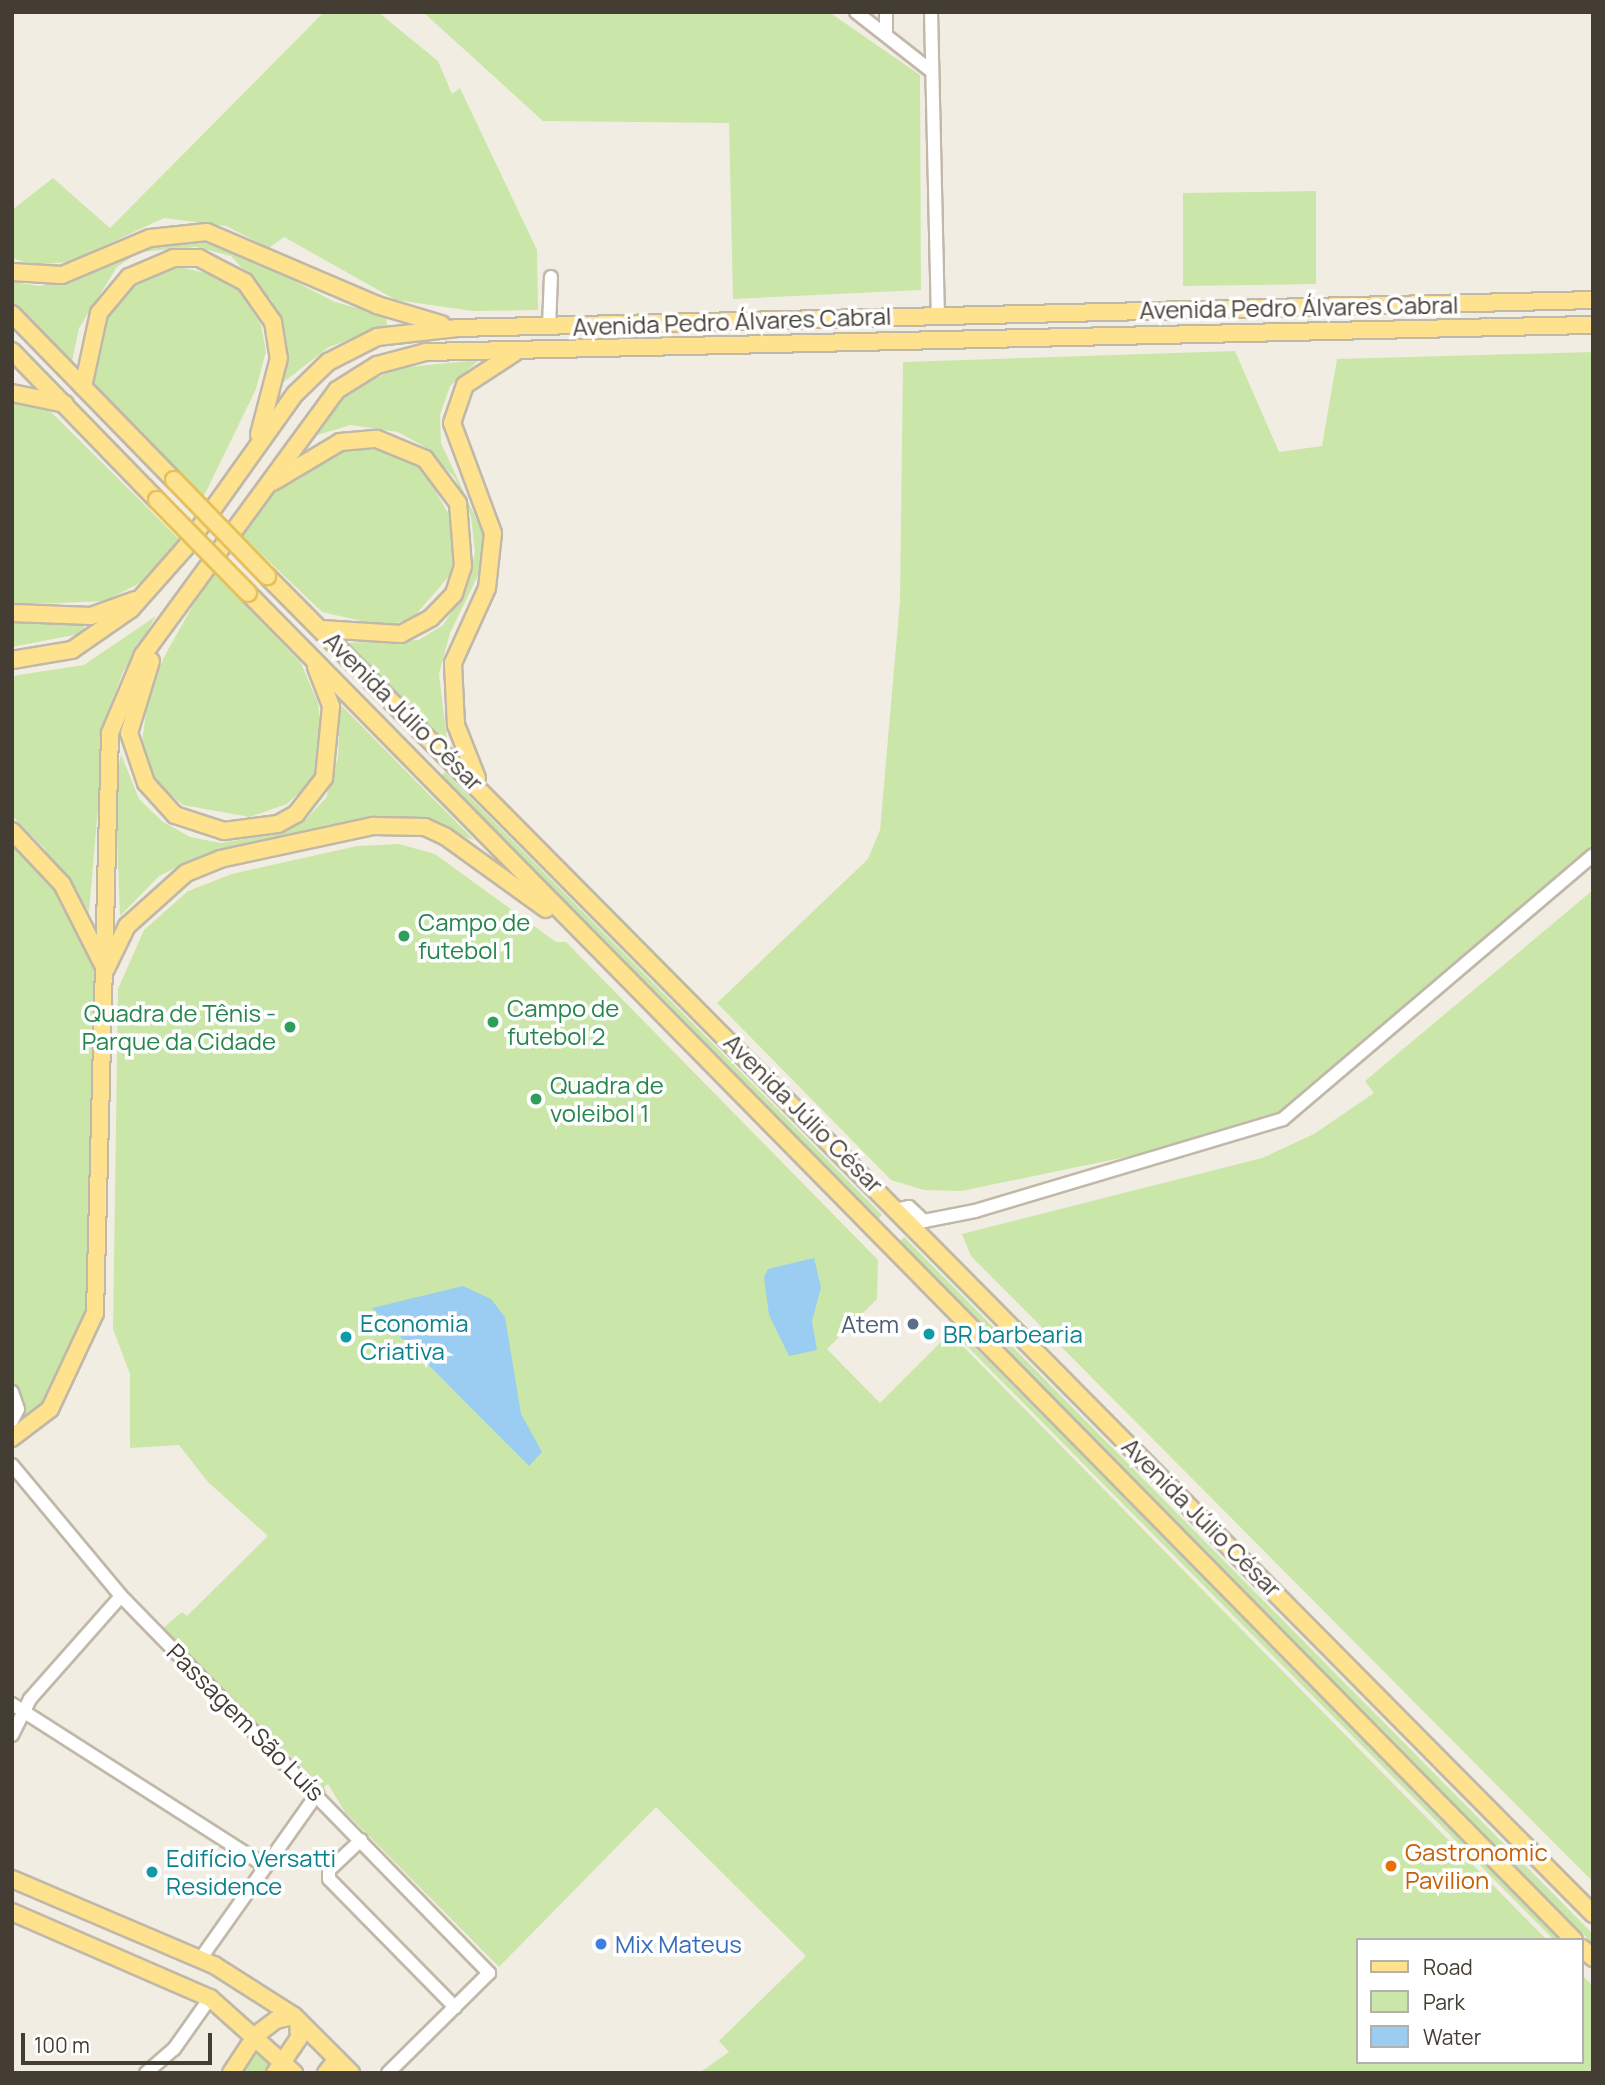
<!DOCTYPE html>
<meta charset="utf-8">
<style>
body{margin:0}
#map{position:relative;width:1605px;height:2085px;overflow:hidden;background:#f2ede2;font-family:Manrope,sans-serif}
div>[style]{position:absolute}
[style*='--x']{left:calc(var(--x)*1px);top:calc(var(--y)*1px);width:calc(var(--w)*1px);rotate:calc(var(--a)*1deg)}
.green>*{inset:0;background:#cae7a9}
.water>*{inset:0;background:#9bccf1}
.roads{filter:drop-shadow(2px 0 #c0b8a8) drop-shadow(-2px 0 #c0b8a8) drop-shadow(0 2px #c0b8a8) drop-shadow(0 -2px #c0b8a8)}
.minor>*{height:12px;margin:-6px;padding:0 6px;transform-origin:6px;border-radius:6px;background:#fff}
.major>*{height:16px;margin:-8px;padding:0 8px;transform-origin:8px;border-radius:8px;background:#ffe28d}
.bridges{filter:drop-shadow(2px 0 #e5c05c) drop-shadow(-2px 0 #e5c05c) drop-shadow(0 2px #e5c05c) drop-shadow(0 -2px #e5c05c)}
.major-bridge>*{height:16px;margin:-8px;padding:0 8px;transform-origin:8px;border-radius:8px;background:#ffe28d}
.dots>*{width:19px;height:19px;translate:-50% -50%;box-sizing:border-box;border:4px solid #fff;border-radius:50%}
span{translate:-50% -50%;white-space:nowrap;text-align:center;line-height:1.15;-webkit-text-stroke:7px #fff;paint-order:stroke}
.street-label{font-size:24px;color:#433d33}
.leisure-label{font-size:24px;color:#27864d}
.left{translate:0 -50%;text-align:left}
.right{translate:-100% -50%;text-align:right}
.culture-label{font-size:24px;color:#0d838f}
.service-label{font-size:24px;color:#4e5e75}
.food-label{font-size:24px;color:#c56008}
.shop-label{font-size:24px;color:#366cbe}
.frame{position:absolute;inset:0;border:14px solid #433d33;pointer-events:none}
.legend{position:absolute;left:1356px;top:1938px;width:228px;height:126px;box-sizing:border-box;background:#fff;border:2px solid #b4b1ad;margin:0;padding:9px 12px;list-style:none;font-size:21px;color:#433d33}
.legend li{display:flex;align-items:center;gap:14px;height:35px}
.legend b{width:35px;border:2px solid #b4b1ad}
.scale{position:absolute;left:21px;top:2033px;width:191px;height:32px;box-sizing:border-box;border:4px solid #433d33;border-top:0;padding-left:9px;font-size:21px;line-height:24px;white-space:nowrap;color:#433d33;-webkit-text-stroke:5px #fff;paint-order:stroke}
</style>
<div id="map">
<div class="green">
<div style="clip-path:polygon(324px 12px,378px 12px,438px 61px,452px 94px,460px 88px,537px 250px,538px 310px,473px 311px,396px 300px,284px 237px,269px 248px,226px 226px,164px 218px,69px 262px,34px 265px,12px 258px,12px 210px,53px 178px,110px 228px)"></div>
<div style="clip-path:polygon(423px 12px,829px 12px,920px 75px,921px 290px,733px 299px,729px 123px,543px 121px)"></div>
<div style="clip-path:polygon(1316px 191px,1316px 284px,1183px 286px,1183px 193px)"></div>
<div style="clip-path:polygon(185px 239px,230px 248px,335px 302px,386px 316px,387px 326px,329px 347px,281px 384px,284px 350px,273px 302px,231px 256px,196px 247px,139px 252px,117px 267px,79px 328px,72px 361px,12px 303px,12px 282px,40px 286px,158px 242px)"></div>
<div style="clip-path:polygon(171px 265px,232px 279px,261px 325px,266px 351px,256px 389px,203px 498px,90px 381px,109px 309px,136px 280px)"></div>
<div style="clip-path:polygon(1235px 351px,1279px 452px,1322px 446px,1337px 359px,1593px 352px,1593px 849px,1364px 1052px,1293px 1107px,1237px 1134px,961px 1191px,924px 1190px,891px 1180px,717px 1003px,868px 859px,880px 830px,900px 601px,903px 362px)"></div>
<div style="clip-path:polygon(479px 360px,450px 386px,440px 415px,441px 443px,482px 531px,482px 567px,450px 633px,439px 674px,448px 747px,344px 643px,419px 640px,443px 625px,467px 589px,475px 552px,471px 517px,455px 478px,425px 447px,398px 432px,350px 425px,301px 440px,347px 393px,397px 368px)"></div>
<div style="clip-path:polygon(12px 400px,51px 412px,180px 540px,138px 584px,105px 601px,12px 605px)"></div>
<div style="clip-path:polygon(355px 448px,389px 451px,424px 470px,458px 531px,450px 575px,412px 619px,383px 626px,322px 612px,240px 534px,283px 483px,322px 455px)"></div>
<div style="clip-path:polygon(212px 571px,301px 663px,318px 703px,322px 735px,316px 776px,287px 804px,250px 817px,183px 805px,157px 783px,142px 744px,147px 702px,164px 657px)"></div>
<div style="clip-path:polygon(156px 616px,123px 672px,106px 717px,89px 912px,43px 847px,12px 816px,12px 676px,84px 665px)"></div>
<div style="clip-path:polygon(12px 623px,84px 624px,84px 633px,12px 647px)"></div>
<div style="clip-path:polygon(340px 704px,474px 840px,413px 820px,327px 825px,200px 856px,159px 876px,120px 916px,115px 784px,121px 754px,139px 799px,162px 821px,190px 837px,221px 843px,256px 837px,306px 819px,326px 798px,338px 757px)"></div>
<div style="clip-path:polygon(445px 772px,882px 1215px,877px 1220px,440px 777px)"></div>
<div style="clip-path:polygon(12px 835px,71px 902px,103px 989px,97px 1290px,77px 1363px,24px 1431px,12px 1392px)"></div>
<div style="clip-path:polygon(399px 844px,435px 854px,556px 942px,566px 942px,878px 1260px,877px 1299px,827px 1349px,880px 1403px,950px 1333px,1547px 1940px,1358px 1940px,1358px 2062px,1582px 2062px,1582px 1975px,1593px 1986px,1593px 2073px,699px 2073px,729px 2052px,719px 2041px,806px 1956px,656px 1807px,499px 1967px,345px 1812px,328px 1784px,323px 1788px,162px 1629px,182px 1612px,187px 1616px,268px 1536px,208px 1482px,179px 1445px,130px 1448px,130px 1374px,113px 1329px,118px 989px,144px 930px,188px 891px,232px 874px,357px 846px)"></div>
<div style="clip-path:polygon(1593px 890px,1591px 1400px,1593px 1882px,971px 1256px,962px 1234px,1262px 1158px,1314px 1134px,1374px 1093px,1365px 1081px)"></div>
<div style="clip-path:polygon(904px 1237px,1593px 1934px,1593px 1944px,899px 1242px)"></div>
<div style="clip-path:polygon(956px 1328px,1561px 1940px,1554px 1940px,952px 1331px)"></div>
<div style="clip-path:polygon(259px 2049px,273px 2063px,266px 2073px,240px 2073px)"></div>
</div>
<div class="water">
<div style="clip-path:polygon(814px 1258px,821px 1287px,812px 1322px,817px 1350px,789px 1356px,769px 1315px,764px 1277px,768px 1269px)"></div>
<div style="clip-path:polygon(463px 1286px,491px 1299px,505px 1317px,521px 1414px,542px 1452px,529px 1466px,372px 1308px)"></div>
</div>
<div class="roads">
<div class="minor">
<div style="--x:856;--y:12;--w:94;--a:38.1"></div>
<div style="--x:931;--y:12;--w:304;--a:88.7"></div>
<div style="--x:886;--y:34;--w:22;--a:-90"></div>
<div style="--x:549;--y:326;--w:49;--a:-87.7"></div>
<div style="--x:899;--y:1209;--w:10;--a:-11"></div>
<div style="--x:909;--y:1207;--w:21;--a:43"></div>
<div style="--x:924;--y:1221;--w:52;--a:-11.1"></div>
<div style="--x:975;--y:1211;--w:321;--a:-16.6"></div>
<div style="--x:1283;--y:1119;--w:407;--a:-40.4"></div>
<div style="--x:12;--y:1392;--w:18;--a:71"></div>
<div style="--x:18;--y:1409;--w:13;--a:117"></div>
<div style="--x:12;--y:1465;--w:170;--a:50.2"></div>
<div style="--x:121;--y:1596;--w:527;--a:45.69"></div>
<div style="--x:489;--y:1973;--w:142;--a:135.3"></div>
<div style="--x:12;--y:1704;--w:299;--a:32.6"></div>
<div style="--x:12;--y:1735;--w:40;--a:-63.4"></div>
<div style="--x:30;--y:1699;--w:137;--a:-48.5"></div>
<div style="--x:361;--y:1840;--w:44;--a:136.8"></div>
<div style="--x:329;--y:1870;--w:9;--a:90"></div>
<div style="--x:329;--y:1879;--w:180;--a:45.5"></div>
<div style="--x:201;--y:1958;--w:201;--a:-54.7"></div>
<div style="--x:146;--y:2073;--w:37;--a:-41"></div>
<div style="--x:174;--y:2049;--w:62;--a:-54.8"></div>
</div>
<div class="major">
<div style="--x:12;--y:272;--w:50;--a:3.4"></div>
<div style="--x:62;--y:275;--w:95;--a:-22.8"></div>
<div style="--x:150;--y:238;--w:57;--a:-6"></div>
<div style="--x:207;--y:232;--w:185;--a:23.2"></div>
<div style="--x:377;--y:305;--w:67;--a:16.5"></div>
<div style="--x:12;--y:314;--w:232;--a:45.7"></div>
<div style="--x:12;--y:351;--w:208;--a:45.8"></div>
<div style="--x:83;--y:387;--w:76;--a:-77.8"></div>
<div style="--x:99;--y:313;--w:47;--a:-50.2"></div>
<div style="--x:129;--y:277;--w:49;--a:-22.9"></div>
<div style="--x:174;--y:258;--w:25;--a:0"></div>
<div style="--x:199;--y:258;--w:52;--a:27.6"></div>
<div style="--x:245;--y:282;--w:49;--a:55"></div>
<div style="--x:273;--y:322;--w:36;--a:81"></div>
<div style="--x:279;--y:358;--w:79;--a:104.7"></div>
<div style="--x:12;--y:393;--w:54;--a:11.7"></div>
<div style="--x:273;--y:482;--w:78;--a:-30.8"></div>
<div style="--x:340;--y:442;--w:37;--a:-5"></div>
<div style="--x:377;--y:439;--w:52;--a:22.6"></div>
<div style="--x:425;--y:459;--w:55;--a:53.1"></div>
<div style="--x:458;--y:503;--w:63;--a:85.5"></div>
<div style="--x:463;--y:566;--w:29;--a:108"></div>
<div style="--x:454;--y:594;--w:33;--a:134"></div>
<div style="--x:431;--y:618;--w:34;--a:152"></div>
<div style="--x:401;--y:634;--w:80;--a:-176.4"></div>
<div style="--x:267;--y:576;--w:1884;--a:45.26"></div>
<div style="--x:248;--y:593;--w:1890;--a:45.45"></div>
<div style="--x:12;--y:613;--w:79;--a:2.2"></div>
<div style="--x:91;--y:616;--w:47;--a:-20"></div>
<div style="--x:12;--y:660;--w:61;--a:-9.5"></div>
<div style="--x:72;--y:650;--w:72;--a:-34.8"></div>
<div style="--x:131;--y:609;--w:81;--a:-48.5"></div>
<div style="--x:185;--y:548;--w:189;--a:-54.5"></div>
<div style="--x:295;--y:394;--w:46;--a:-44.1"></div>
<div style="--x:328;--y:362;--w:55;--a:-27"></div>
<div style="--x:377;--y:337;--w:81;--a:-6.4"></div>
<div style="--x:457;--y:328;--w:1136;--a:-1.41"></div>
<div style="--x:151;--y:661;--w:75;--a:107"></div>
<div style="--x:129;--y:733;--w:53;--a:71.2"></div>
<div style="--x:146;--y:783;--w:43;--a:47.8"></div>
<div style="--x:175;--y:815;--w:52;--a:18.1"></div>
<div style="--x:224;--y:831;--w:54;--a:-7.4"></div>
<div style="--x:278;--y:824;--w:21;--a:-29"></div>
<div style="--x:296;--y:814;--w:46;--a:-52.1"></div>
<div style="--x:324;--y:778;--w:72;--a:-84.4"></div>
<div style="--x:331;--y:706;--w:42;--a:-111"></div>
<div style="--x:477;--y:778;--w:57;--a:-111.6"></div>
<div style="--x:456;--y:725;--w:62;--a:-92.8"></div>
<div style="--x:453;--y:663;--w:82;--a:-65.6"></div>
<div style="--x:487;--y:588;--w:55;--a:-83.8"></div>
<div style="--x:493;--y:533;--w:117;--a:-110.4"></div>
<div style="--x:452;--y:423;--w:40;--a:-71.1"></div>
<div style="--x:465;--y:385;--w:59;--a:-33.1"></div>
<div style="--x:12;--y:831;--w:73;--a:46.7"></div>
<div style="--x:62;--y:884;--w:89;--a:63.1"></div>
<div style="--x:106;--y:969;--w:48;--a:-64"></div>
<div style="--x:127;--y:926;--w:79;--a:-41.9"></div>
<div style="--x:186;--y:873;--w:37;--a:-22"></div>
<div style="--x:220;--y:859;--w:157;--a:-12.2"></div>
<div style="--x:373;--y:826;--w:52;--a:1.1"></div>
<div style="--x:425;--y:827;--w:23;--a:25"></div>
<div style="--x:446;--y:837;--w:123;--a:35.8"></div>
<div style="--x:12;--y:1438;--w:48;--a:-37.3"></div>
<div style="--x:50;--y:1409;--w:106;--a:-64.9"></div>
<div style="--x:95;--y:1313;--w:580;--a:-88.52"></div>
<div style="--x:110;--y:733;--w:85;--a:-67.1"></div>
<div style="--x:143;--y:655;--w:328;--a:-53.8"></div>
<div style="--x:337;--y:390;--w:47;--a:-32"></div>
<div style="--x:377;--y:365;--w:51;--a:-14.9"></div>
<div style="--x:426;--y:352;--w:1167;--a:-1.33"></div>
<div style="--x:12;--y:1879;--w:220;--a:23.1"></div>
<div style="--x:214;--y:1965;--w:95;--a:32.5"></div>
<div style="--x:294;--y:2016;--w:81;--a:45"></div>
<div style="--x:12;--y:1912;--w:216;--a:23.5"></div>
<div style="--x:210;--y:1998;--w:113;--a:41.8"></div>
<div style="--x:1582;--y:1948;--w:15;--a:42"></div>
<div style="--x:231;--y:2073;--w:45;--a:-56.7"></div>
<div style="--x:256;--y:2035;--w:25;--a:-37"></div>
<div style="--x:276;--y:2020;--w:18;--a:-13"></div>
<div style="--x:275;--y:2073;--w:42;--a:-55.6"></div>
<div style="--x:299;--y:2038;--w:18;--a:-93"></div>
<div style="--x:326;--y:2073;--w:18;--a:-52"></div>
</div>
</div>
<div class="bridges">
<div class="major-bridge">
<div style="--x:174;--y:480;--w:134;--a:45.9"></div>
<div style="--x:157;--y:500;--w:130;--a:45.6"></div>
</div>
</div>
<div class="dots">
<div style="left:404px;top:936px;background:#2e9e5b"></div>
<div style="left:493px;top:1022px;background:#2e9e5b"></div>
<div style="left:290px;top:1027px;background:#2e9e5b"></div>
<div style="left:536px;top:1099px;background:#2e9e5b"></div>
<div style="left:913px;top:1324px;background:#5c6f8a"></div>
<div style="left:929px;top:1334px;background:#0f9aa8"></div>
<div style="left:346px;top:1337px;background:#0f9aa8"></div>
<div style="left:1391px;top:1866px;background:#e8710a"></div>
<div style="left:152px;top:1872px;background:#0f9aa8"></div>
<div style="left:601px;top:1944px;background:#3f7fe0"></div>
</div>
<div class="street-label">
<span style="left:1299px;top:307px;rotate:-1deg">Avenida Pedro Álvares Cabral</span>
<span style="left:732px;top:321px;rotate:-2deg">Avenida Pedro Álvares Cabral</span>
<span style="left:404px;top:711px;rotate:45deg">Avenida Júlio César</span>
<span style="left:804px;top:1113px;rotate:45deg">Avenida Júlio César</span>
<span style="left:1202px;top:1517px;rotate:45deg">Avenida Júlio César</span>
<span style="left:246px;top:1722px;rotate:45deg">Passagem São Luís</span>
</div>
<div class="leisure-label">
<span class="left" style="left:418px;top:936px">Campo de<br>futebol 1</span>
<span class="left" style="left:507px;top:1022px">Campo de<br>futebol 2</span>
<span class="right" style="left:276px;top:1027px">Quadra de Tênis -<br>Parque da Cidade</span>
<span class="left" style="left:550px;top:1099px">Quadra de<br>voleibol 1</span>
</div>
<div class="culture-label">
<span class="left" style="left:360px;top:1337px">Economia<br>Criativa</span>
<span class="left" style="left:943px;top:1334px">BR barbearia</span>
<span class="left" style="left:166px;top:1872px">Edifício Versatti<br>Residence</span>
</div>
<div class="service-label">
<span class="right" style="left:899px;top:1324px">Atem</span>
</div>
<div class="food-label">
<span class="left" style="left:1405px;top:1866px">Gastronomic<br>Pavilion</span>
</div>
<div class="shop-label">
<span class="left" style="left:615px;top:1944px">Mix Mateus</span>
</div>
<div class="frame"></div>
<ul class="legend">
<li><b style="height:9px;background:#ffe28d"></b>Road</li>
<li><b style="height:19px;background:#cae7a9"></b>Park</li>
<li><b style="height:19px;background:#9bccf1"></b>Water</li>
</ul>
<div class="scale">100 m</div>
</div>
